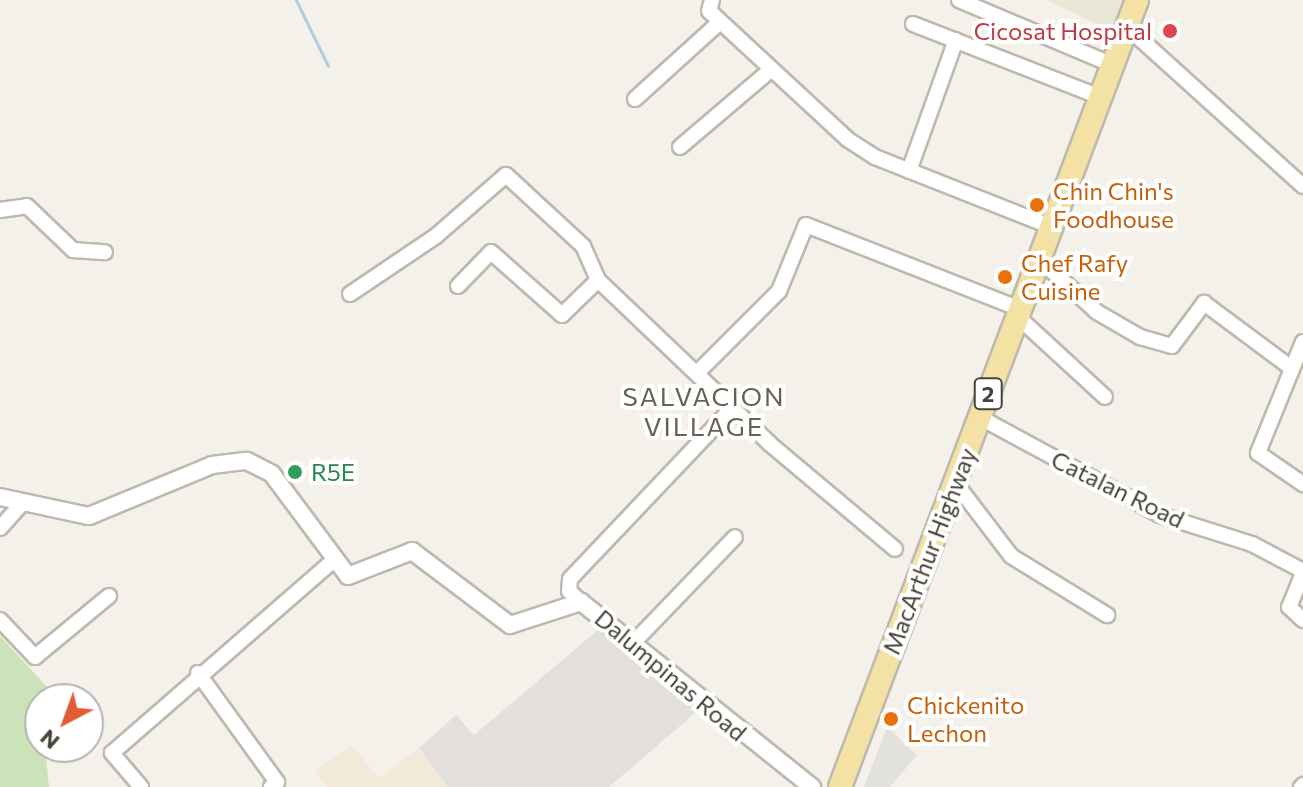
<!DOCTYPE html>
<style>
body{margin:0}
#map{position:relative;width:1303px;height:787px;overflow:hidden;background:#f3f1ea;font-family:Commissioner,sans-serif}
div>[style]{position:absolute}
[style*='--x']{left:calc(var(--x)*1px);top:calc(var(--y)*1px);width:calc(var(--w)*1px);rotate:calc(var(--a)*1deg)}
.commercial>*{inset:0;background:#f2e9d8}
.industrial>*{inset:0;background:#e3e0db}
.education>*{inset:0;background:#eae6d6}
.green>*{inset:0;background:#cce2b8}
.parking>*{inset:0;background:#e2e1de}
.stream>*{height:3px;margin:-1.5px;padding:0 1.5px;transform-origin:1.5px;border-radius:1.5px;background:#aecce8}
.roads{filter:drop-shadow(2px 0 #beb9ae) drop-shadow(-2px 0 #beb9ae) drop-shadow(0 2px #beb9ae) drop-shadow(0 -2px #beb9ae)}
.minor>*{height:14px;margin:-7px;padding:0 7px;transform-origin:7px;border-radius:7px;background:#fff}
.tertiary>*{height:16px;margin:-8px;padding:0 8px;transform-origin:8px;border-radius:8px;background:#fff}
.primary>*{height:22px;margin:-11px;padding:0 11px;transform-origin:11px;border-radius:11px;background:#f3e2a4}
.dots>*{width:22px;height:22px;translate:-50% -50%;box-sizing:border-box;border:4px solid #fff;border-radius:50%}
span{translate:-50% -50%;white-space:nowrap;text-align:center;line-height:1.15;-webkit-text-stroke:8px #fff;paint-order:stroke}
.shield-label span{padding:2px 6px;background:#fff;border:2px solid;border-radius:6px;-webkit-text-stroke-width:0}
.shield-label{font-size:22px;color:#464239;font-weight:700}
.health-label{font-size:24px;color:#be3a42}
.right{translate:-100% -50%;text-align:right}
.food-label{font-size:24px;color:#c56008}
.left{translate:0 -50%;text-align:left}
.leisure-label{font-size:24px;color:#27864d}
.street-label{font-size:24px;color:#464239}
.neighbourhood-label{font-size:26px;color:#686152;letter-spacing:2px}
.north{position:absolute;left:24px;top:683px;width:80px;height:80px;box-sizing:border-box;background:#fff;border:2px solid #b5b3b0;border-radius:50%;rotate:221deg;font-size:22px;font-weight:700;line-height:32px;text-align:center;color:#464239}
.north::after{content:'';display:block;margin:auto;width:28px;height:36px;background:#e15b33;clip-path:polygon(50% 0,100% 100%,50% 72%,0 100%)}
</style>
<div id="map">
<div class="commercial">
<div style="clip-path:polygon(351px 745px,379px 778px,419px 748px,448px 787px,327px 787px,315px 771px)"></div>
</div>
<div class="industrial">
<div style="clip-path:polygon(606px 623px,702px 707px,609px 787px,448px 787px,419px 748px,456px 715px,474px 735px)"></div>
</div>
<div class="education">
<div style="clip-path:polygon(1046px 0,1126px 0,1114px 32px)"></div>
</div>
<div class="green">
<div style="clip-path:polygon(0 636px,51px 691px,50px 699px,40px 699px,49px 787px,0 787px)"></div>
</div>
<div class="parking">
<div style="clip-path:polygon(887px 727px,917px 755px,890px 787px,864px 787px)"></div>
</div>
<div class="stream">
<div style="--x:296;--y:0;--w:73;--a:64.1"></div>
</div>
<div class="roads">
<div class="minor">
<div style="--x:712;--y:0;--w:11;--a:105"></div>
<div style="--x:709;--y:11;--w:188;--a:42.8"></div>
<div style="--x:847;--y:139;--w:33;--a:33"></div>
<div style="--x:875;--y:157;--w:190;--a:21.6"></div>
<div style="--x:959;--y:0;--w:167;--a:22.9"></div>
<div style="--x:913;--y:24;--w:201;--a:21.3"></div>
<div style="--x:1127;--y:27;--w:237;--a:42.1"></div>
<div style="--x:635;--y:99;--w:115;--a:-42.2"></div>
<div style="--x:680;--y:147;--w:116;--a:-40.4"></div>
<div style="--x:909;--y:171;--w:139;--a:-70.3"></div>
<div style="--x:0;--y:210;--w:27;--a:-8"></div>
<div style="--x:27;--y:206;--w:64;--a:43.7"></div>
<div style="--x:73;--y:250;--w:32;--a:4"></div>
<div style="--x:1040;--y:260;--w:77;--a:42.4"></div>
<div style="--x:1097;--y:312;--w:50;--a:30.2"></div>
<div style="--x:1140;--y:337;--w:33;--a:16"></div>
<div style="--x:1172;--y:346;--w:54;--a:-53.3"></div>
<div style="--x:1204;--y:303;--w:107;--a:36.7"></div>
<div style="--x:458;--y:286;--w:47;--a:-45.9"></div>
<div style="--x:491;--y:252;--w:95;--a:41.6"></div>
<div style="--x:562;--y:315;--w:50;--a:-44.2"></div>
<div style="--x:350;--y:294;--w:104;--a:-34"></div>
<div style="--x:436;--y:236;--w:93;--a:-41.1"></div>
<div style="--x:506;--y:175;--w:105;--a:42.7"></div>
<div style="--x:583;--y:246;--w:37;--a:66"></div>
<div style="--x:598;--y:280;--w:238;--a:43.6"></div>
<div style="--x:770;--y:444;--w:163;--a:40"></div>
<div style="--x:1018;--y:317;--w:118;--a:42.6"></div>
<div style="--x:1303;--y:342;--w:120;--a:112.1"></div>
<div style="--x:1258;--y:453;--w:55;--a:34.6"></div>
<div style="--x:697;--y:373;--w:116;--a:-45"></div>
<div style="--x:779;--y:291;--w:71;--a:-67.8"></div>
<div style="--x:806;--y:225;--w:230;--a:21.4"></div>
<div style="--x:979;--y:417;--w:206;--a:28.4"></div>
<div style="--x:1160;--y:515;--w:96;--a:17.5"></div>
<div style="--x:1252;--y:544;--w:58;--a:27.9"></div>
<div style="--x:957;--y:485;--w:89;--a:52.7"></div>
<div style="--x:1011;--y:556;--w:113;--a:31.6"></div>
<div style="--x:0;--y:528;--w:30;--a:-48"></div>
<div style="--x:1303;--y:573;--w:37;--a:112"></div>
<div style="--x:1289;--y:607;--w:19;--a:43"></div>
<div style="--x:581;--y:602;--w:16;--a:-137"></div>
<div style="--x:569;--y:591;--w:12;--a:-85"></div>
<div style="--x:570;--y:579;--w:236;--a:-46.5"></div>
<div style="--x:0;--y:620;--w:51;--a:46.6"></div>
<div style="--x:35;--y:657;--w:96;--a:-39.5"></div>
<div style="--x:635;--y:641;--w:144;--a:-46.1"></div>
<div style="--x:198;--y:673;--w:135;--a:54.1"></div>
<div style="--x:277;--y:782;--w:8;--a:140"></div>
<div style="--x:141;--y:787;--w:45;--a:-130.5"></div>
<div style="--x:112;--y:753;--w:291;--a:-41"></div>
<div style="--x:1301;--y:787;--w:3;--a:-45"></div>
</div>
<div class="tertiary">
<div style="--x:0;--y:497;--w:91;--a:12.1"></div>
<div style="--x:89;--y:516;--w:133;--a:-22.5"></div>
<div style="--x:212;--y:465;--w:35;--a:-7"></div>
<div style="--x:247;--y:461;--w:28;--a:27"></div>
<div style="--x:272;--y:474;--w:127;--a:53.3"></div>
<div style="--x:348;--y:576;--w:69;--a:-21.3"></div>
<div style="--x:412;--y:551;--w:123;--a:37.1"></div>
<div style="--x:510;--y:625;--w:75;--a:-17.9"></div>
<div style="--x:581;--y:602;--w:296;--a:38.7"></div>
</div>
<div class="primary">
<div style="--x:840;--y:787;--w:841;--a:-69.32"></div>
</div>
</div>
<div class="dots">
<div style="left:1170px;top:31px;background:#e0444e"></div>
<div style="left:1037px;top:205px;background:#e8710a"></div>
<div style="left:1005px;top:277px;background:#e8710a"></div>
<div style="left:295px;top:472px;background:#2e9e5b"></div>
<div style="left:891px;top:719px;background:#e8710a"></div>
</div>
<div class="shield-label">
<span style="left:988px;top:394px">2</span>
</div>
<div class="health-label">
<span class="right" style="left:1152px;top:31px">Cicosat Hospital</span>
</div>
<div class="food-label">
<span class="left" style="left:1053px;top:205px">Chin Chin's<br>Foodhouse</span>
<span class="left" style="left:1021px;top:277px">Chef Rafy<br>Cuisine</span>
<span class="left" style="left:907px;top:719px">Chickenito<br>Lechon</span>
</div>
<div class="leisure-label">
<span class="left" style="left:311px;top:472px">R5E</span>
</div>
<div class="street-label">
<span style="left:1118px;top:489px;rotate:26deg">Catalan Road</span>
<span style="left:929px;top:551px;rotate:-69deg">MacArthur Highway</span>
<span style="left:671px;top:675px;rotate:40deg">Dalumpinas Road</span>
</div>
<div class="neighbourhood-label">
<span style="left:704px;top:411px">SALVACION<br>VILLAGE</span>
</div>
<div class="north">N</div>
</div>
